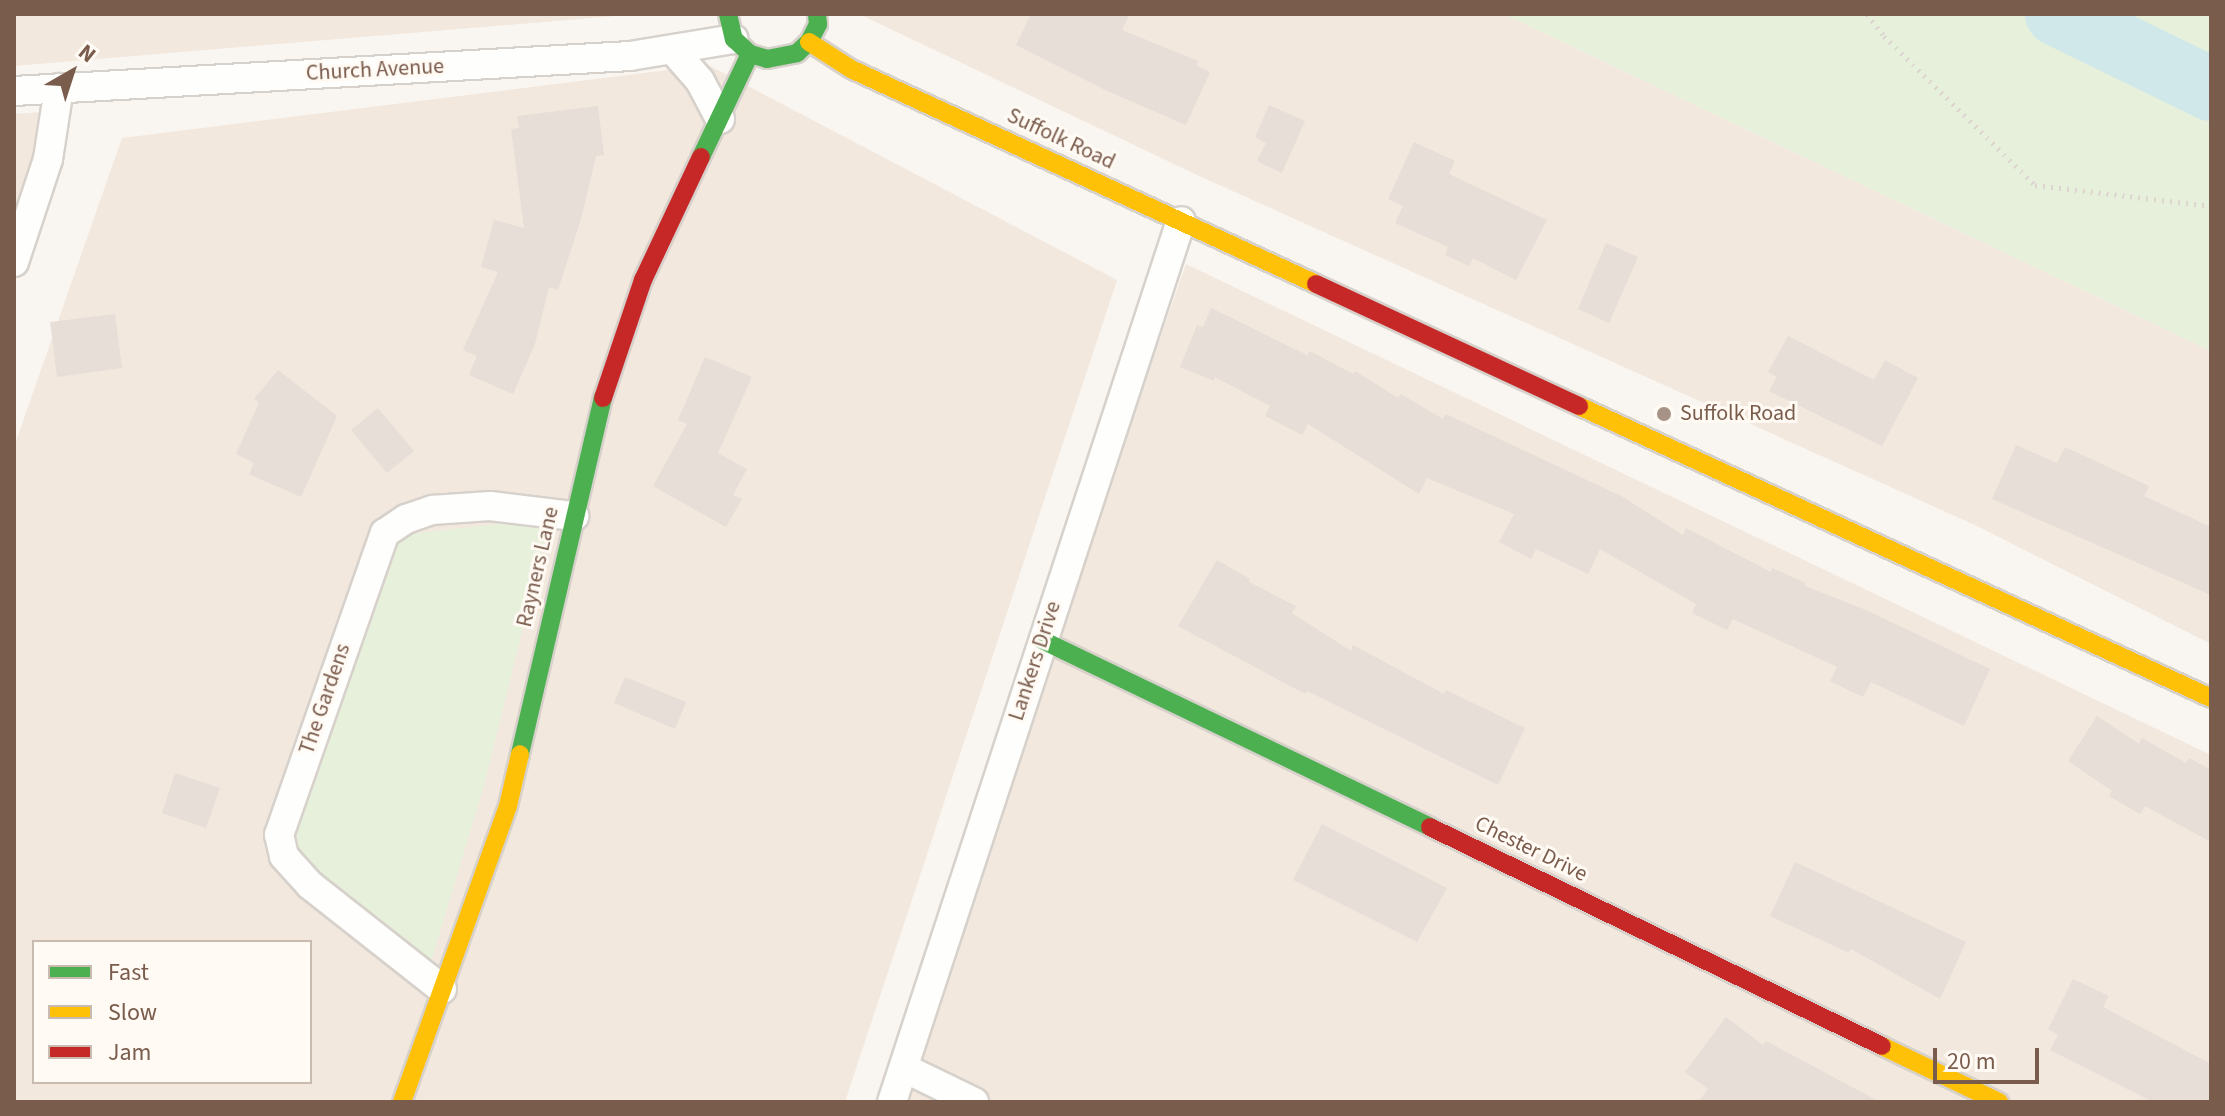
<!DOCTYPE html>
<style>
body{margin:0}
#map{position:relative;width:2225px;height:1116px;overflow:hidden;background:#f9f5f0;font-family:"Source Sans 3",sans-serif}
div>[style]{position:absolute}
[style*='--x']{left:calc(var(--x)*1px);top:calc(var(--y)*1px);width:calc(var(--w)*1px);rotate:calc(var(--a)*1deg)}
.residential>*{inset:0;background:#f2e8de}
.green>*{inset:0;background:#e7f0db}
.river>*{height:64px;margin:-32px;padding:0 32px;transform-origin:32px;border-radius:32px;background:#d0e8ea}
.building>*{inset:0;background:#e6ded7}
.path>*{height:5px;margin-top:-2.5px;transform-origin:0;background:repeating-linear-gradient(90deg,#dcd5d0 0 2px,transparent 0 8px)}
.roads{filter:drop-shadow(2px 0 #d7d1cb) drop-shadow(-2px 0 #d7d1cb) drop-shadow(0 2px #d7d1cb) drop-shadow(0 -2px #d7d1cb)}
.street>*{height:28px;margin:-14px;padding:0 14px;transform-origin:14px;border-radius:14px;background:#fefefd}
.fast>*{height:18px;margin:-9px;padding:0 9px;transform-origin:9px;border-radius:9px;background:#4caf50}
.slow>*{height:18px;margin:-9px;padding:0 9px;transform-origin:9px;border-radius:9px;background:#ffc107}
.jam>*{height:18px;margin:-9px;padding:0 9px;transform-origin:9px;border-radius:9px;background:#c62828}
.dots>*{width:22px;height:22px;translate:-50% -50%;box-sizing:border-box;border:4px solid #fffaf3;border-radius:50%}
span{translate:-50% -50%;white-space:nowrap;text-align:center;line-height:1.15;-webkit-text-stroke:6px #fffaf3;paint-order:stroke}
.street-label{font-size:22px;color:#7a5c4d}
.poi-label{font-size:22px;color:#7a5c4d}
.left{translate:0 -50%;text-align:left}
.frame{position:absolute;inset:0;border:16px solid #7a5c4d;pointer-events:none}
.legend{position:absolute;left:32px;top:940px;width:280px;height:144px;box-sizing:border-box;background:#fffaf3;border:2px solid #cabbb1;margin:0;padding:10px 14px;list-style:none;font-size:24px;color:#7a5c4d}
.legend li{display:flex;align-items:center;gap:16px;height:40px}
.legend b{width:40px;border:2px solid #cabbb1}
.north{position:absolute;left:32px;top:32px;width:80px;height:80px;-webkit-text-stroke:6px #fffaf3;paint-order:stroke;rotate:39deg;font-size:22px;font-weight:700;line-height:32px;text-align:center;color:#7a5c4d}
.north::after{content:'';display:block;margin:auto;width:28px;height:36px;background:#7a5c4d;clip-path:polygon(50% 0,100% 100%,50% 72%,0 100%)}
.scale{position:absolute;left:1933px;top:1048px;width:106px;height:36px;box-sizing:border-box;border:4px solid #7a5c4d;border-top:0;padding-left:10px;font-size:24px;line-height:28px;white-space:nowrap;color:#7a5c4d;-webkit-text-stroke:6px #fffaf3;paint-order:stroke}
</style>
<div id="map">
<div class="residential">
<div style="clip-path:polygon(14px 14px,639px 14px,14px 66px)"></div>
<div style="clip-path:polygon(859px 14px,1504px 14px,2211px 351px,2211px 644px,1975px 525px,1197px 175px)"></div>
<div style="clip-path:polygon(evenodd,708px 65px,1117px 280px,845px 1102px,14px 1102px,14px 447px,122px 138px,708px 65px,34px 942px,310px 942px,310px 1082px,34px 1082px,34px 942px)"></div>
<div style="clip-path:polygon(59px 111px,14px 237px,14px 114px)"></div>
<div style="clip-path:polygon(1186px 264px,2211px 755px,2211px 1102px,906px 1102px,1035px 694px)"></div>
</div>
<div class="green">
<div style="clip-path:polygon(1504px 14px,2211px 14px,2211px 351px)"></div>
<div style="clip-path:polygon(550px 518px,485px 782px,431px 962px,289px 847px,401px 535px)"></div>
</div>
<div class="river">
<div style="--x:2057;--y:14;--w:171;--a:26"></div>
</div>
<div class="building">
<div style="clip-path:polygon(1031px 14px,1130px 14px,1122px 30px,1198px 61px,1196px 65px,1210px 72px,1186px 125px,1105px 90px,1016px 45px)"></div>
<div style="clip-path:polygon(1269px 105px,1305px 121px,1282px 173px,1257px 161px,1266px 143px,1255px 137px)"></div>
<div style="clip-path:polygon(598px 106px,604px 155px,596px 156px,581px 219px,558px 290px,549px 287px,535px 344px,513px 394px,469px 375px,477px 356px,463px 350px,498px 272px,481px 267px,494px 220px,524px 228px,511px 129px,519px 128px,517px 116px)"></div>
<div style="clip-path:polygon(1414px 142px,1455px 161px,1449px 174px,1547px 220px,1516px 280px,1473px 258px,1469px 266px,1445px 255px,1448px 247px,1395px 223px,1403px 206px,1388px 199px)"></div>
<div style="clip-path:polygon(1606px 243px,1638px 257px,1609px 323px,1578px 309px)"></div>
<div style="clip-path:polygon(1211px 308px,1307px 355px,1310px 351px,1353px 374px,1355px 371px,1398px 398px,1401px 394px,1443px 419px,1446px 414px,1621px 496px,1683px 535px,1686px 528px,1771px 572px,1772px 568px,1806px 583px,1805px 586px,1866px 610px,1990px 669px,1964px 726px,1871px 682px,1863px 697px,1830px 681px,1837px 667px,1733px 619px,1727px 630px,1692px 613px,1696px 604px,1600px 549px,1588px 574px,1536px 549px,1531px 559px,1499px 542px,1514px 514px,1427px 478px,1419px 494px,1308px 424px,1302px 435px,1265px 416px,1270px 406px,1215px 377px,1214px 381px,1180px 367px,1197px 325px,1203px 327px)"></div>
<div style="clip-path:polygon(115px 314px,122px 368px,57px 377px,50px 322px)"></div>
<div style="clip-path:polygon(1788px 336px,1874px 380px,1885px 360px,1918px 378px,1882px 446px,1769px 391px,1777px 377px,1768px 372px)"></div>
<div style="clip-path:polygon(705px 357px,752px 377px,718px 453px,747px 469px,733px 495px,742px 499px,726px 527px,653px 486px,687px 424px,678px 420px)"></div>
<div style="clip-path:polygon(278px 370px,337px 416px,301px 497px,249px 474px,254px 463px,236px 454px,259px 403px,254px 399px)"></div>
<div style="clip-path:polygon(378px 408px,414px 451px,387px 473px,351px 430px)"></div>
<div style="clip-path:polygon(2016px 445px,2057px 463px,2065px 447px,2149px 486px,2144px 496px,2211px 527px,2211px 595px,1992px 499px)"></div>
<div style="clip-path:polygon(1217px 560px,1250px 579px,1249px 582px,1296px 606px,1292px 613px,1351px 651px,1353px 645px,1444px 694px,1446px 690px,1525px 728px,1498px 785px,1307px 691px,1305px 694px,1178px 626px)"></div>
<div style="clip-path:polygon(625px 677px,686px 702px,675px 729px,614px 703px)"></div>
<div style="clip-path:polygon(2097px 716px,2139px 744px,2142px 738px,2186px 763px,2189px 758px,2211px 770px,2211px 842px,2145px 806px,2140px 814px,2109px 796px,2112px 791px,2068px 761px)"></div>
<div style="clip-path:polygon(175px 773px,220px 788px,206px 828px,162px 813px)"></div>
<div style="clip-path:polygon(1322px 824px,1447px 888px,1417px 942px,1293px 880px)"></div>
<div style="clip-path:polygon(1795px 862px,1966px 942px,1940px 999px,1851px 949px,1849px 953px,1770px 916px)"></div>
<div style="clip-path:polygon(2073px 979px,2109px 996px,2103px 1007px,2211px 1064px,2211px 1102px,2153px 1102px,2050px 1050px,2058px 1035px,2048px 1029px)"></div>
<div style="clip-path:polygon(1726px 1017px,1763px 1045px,1766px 1041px,1880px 1102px,1698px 1102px,1708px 1089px,1685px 1072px)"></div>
</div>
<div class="path">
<div style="--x:1867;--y:14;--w:28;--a:52"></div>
<div style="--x:1884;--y:36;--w:212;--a:44.6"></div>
<div style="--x:2035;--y:185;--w:177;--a:6.8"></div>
</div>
<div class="roads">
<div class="street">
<div style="--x:673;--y:50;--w:41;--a:48.9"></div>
<div style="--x:700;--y:81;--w:43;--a:62.2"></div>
<div style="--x:14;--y:91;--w:617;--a:-3.25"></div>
<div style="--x:630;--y:56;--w:105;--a:-9.3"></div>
<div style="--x:14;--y:262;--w:108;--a:-71.7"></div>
<div style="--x:48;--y:159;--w:72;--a:-81.2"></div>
<div style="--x:442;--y:989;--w:168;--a:-141.8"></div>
<div style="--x:310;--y:885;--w:39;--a:-132"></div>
<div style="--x:284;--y:856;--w:22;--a:-103"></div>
<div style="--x:279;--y:835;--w:320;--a:-70.7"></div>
<div style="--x:385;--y:533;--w:25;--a:-34"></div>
<div style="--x:406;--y:519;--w:28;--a:-19"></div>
<div style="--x:432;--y:510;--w:58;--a:-3.9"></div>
<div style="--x:490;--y:506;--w:85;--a:6.8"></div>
<div style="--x:904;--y:1068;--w:78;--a:25.9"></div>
<div style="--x:892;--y:1102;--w:927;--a:-71.84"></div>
</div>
<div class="fast">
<div style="--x:728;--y:14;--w:26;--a:77"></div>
<div style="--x:734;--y:39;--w:22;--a:43"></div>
<div style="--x:750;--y:54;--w:18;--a:16"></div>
<div style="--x:767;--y:59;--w:31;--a:-11"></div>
<div style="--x:797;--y:53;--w:16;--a:-43"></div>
<div style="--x:809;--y:42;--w:20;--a:-63"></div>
<div style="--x:818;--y:24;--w:10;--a:-96"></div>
<div style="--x:701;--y:157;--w:114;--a:-64.6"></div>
<div style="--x:1042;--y:640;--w:431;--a:25.7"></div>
<div style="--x:520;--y:754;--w:366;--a:-76.9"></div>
</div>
<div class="slow">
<div style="--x:809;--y:42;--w:50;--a:32.7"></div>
<div style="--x:851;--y:69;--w:512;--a:24.81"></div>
<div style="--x:1579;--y:406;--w:696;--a:24.8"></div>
<div style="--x:1882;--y:1046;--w:130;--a:25.6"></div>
<div style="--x:402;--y:1102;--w:314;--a:-70.3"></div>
<div style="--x:508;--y:806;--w:53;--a:-77"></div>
</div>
<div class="jam">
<div style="--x:1316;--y:284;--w:290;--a:24.9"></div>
<div style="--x:603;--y:398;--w:125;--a:-71.3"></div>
<div style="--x:643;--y:280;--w:136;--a:-64.8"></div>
<div style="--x:1430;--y:827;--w:502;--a:25.85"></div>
</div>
</div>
<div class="dots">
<div style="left:1664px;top:414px;background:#a69286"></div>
</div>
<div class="street-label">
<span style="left:375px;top:70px;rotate:-3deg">Church Avenue</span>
<span style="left:1061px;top:139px;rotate:25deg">Suffolk Road</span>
<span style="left:538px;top:567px;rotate:-77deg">Rayners Lane</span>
<span style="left:1035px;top:661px;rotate:-72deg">Lankers Drive</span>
<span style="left:325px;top:699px;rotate:-71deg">The Gardens</span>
<span style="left:1531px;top:849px;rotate:26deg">Chester Drive</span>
</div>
<div class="poi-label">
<span class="left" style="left:1680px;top:414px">Suffolk Road</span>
</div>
<div class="frame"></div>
<ul class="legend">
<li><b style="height:10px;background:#4caf50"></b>Fast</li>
<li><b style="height:10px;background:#ffc107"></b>Slow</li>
<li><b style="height:10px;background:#c62828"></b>Jam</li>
</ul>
<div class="north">N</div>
<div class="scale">20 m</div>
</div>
